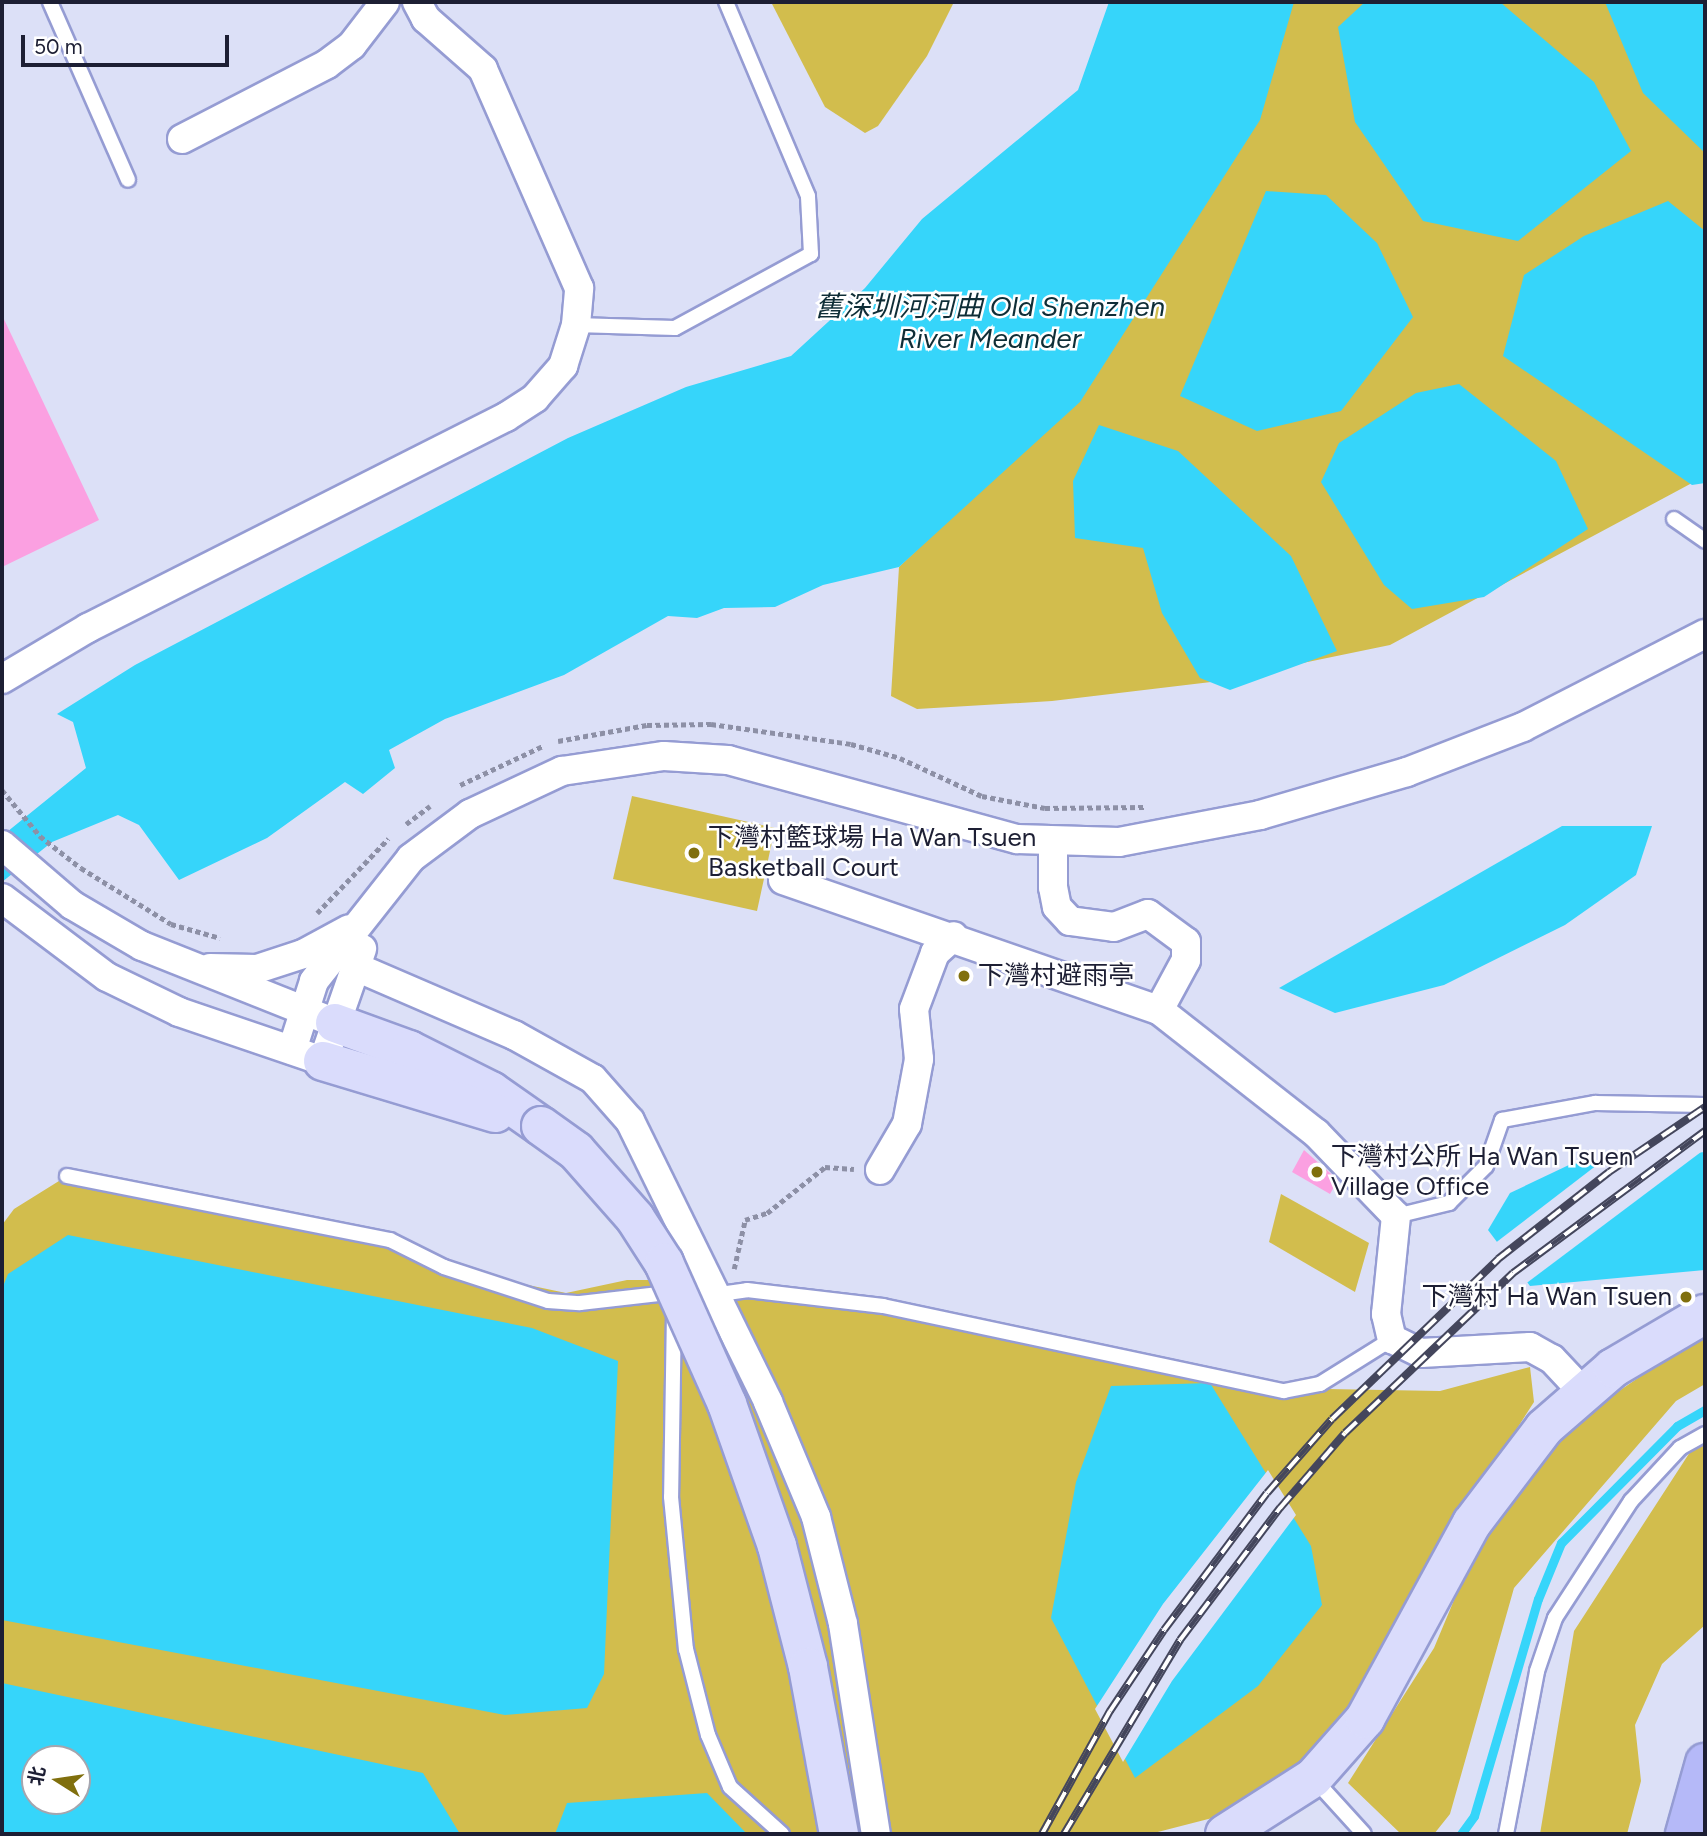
<!DOCTYPE html>
<meta charset="utf-8">
<style>
body{margin:0}
#map{position:relative;width:1707px;height:1836px;overflow:hidden;background:#dce0f7;font-family:Figtree,"Noto Sans SC",sans-serif}
div>[style]{position:absolute}
[style*='--x']{left:calc(var(--x)*1px);top:calc(var(--y)*1px);width:calc(var(--w)*1px);rotate:calc(var(--a)*1deg)}
.green>*{inset:0;background:#d2bd4d}
.water>*{inset:0;background:#36d5fa}
.pier>*{inset:0;background:#dce0f7}
.stream>*{height:9px;margin:-4.5px;padding:0 4.5px;transform-origin:4.5px;border-radius:4.5px;background:#36d5fa}
.building>*{inset:0;background:#fba0e1}
.path>*{height:4.5px;margin-top:-2.25px;transform-origin:0;background:repeating-linear-gradient(90deg,#8d90a6 0 5px,transparent 0 8.5px)}
.roads{filter:drop-shadow(2px 0 #959cd3) drop-shadow(-2px 0 #959cd3) drop-shadow(0 2px #959cd3) drop-shadow(0 -2px #959cd3)}
.lane>*{height:14px;margin:-7px;padding:0 7px;transform-origin:7px;border-radius:7px;background:#fff}
.street>*{height:28px;margin:-14px;padding:0 14px;transform-origin:14px;border-radius:14px;background:#fff}
.secondary>*{height:38px;margin:-19px;padding:0 19px;transform-origin:19px;border-radius:19px;background:#dadcfc}
.primary>*{height:38px;margin:-19px;padding:0 19px;transform-origin:19px;border-radius:19px;background:#b5b9f8}
.rail>*{height:8px;margin-top:-4px;transform-origin:0;background:repeating-linear-gradient(90deg,#fff 0 16px,#44465c 0 32px);box-sizing:border-box;border-block:2px solid #44465c}
.bridges{filter:drop-shadow(2px 0 #959cd3) drop-shadow(-2px 0 #959cd3) drop-shadow(0 2px #959cd3) drop-shadow(0 -2px #959cd3)}
.secondary-bridge>*{height:38px;margin:-19px;padding:0 19px;transform-origin:19px;border-radius:19px;background:#dadcfc}
.dots>*{width:19px;height:19px;translate:-50% -50%;box-sizing:border-box;border:4px solid #fff;border-radius:50%}
span{translate:-50% -50%;white-space:nowrap;text-align:center;line-height:1.15;-webkit-text-stroke:5px #fff;paint-order:stroke}
.poi-label{font-size:26px;color:#1d1f34}
.left{translate:0 -50%;text-align:left}
.right{translate:-100% -50%;text-align:right}
.water-label{font-size:28px;color:#0f2e37;font-style:italic}
.frame{position:absolute;inset:0;border:4px solid #1d1f34;pointer-events:none}
.north{position:absolute;left:21px;top:1745px;width:70px;height:70px;box-sizing:border-box;background:#fff;border:2px solid #a5a5ae;border-radius:50%;rotate:282deg;font-size:19px;font-weight:700;line-height:28px;text-align:center;color:#1d1f34}
.north::after{content:'';display:block;margin:auto;width:24px;height:32px;background:#806f0d;clip-path:polygon(50% 0,100% 100%,50% 72%,0 100%)}
.scale{position:absolute;left:21px;top:35px;width:208px;height:32px;box-sizing:border-box;border:4px solid #1d1f34;border-top:0;padding-left:9px;font-size:21px;line-height:24px;white-space:nowrap;color:#1d1f34;-webkit-text-stroke:5px #fff;paint-order:stroke}
</style>
<div id="map">
<div class="green">
<div style="clip-path:polygon(771px 2px,954px 2px,927px 56px,878px 126px,865px 133px,825px 107px)"></div>
<div style="clip-path:polygon(1289px 2px,1705px 2px,1705px 476px,1390px 645px,1211px 682px,1052px 701px,917px 709px,891px 696px,899px 567px,1089px 387px)"></div>
<div style="clip-path:polygon(632px 796px,775px 828px,757px 911px,613px 879px)"></div>
<div style="clip-path:polygon(evenodd,67px 1176px,390px 1240px,444px 1267px,566px 1293px,627px 1280px,660px 1280px,883px 1306px,1271px 1388px,1440px 1391px,1530px 1367px,1534px 1402px,1449px 1534px,1351px 1719px,1255px 1807px,1150px 1834px,2px 1834px,2px 1225px,14px 1209px,67px 1176px,35px 1759px,77px 1759px,77px 1801px,35px 1801px,35px 1759px)"></div>
<div style="clip-path:polygon(1281px 1194px,1369px 1243px,1355px 1292px,1269px 1242px)"></div>
<div style="clip-path:polygon(1705px 1338px,1705px 1384px,1676px 1401px,1514px 1588px,1450px 1814px,1434px 1834px,1401px 1834px,1348px 1783px,1434px 1648px,1475px 1550px,1578px 1419px,1685px 1346px)"></div>
<div style="clip-path:polygon(1705px 1444px,1705px 1625px,1662px 1664px,1635px 1725px,1641px 1781px,1627px 1834px,1540px 1834px,1574px 1631px,1692px 1449px)"></div>
</div>
<div class="water">
<div style="clip-path:polygon(1109px 2px,1294px 2px,1260px 120px,1080px 402px,899px 567px,823px 585px,775px 607px,724px 608px,697px 618px,668px 616px,564px 675px,445px 719px,389px 750px,395px 768px,363px 794px,345px 782px,267px 838px,179px 880px,139px 825px,118px 815px,52px 842px,2px 882px,2px 836px,86px 768px,73px 722px,57px 714px,135px 665px,568px 438px,686px 387px,791px 356px,865px 288px,922px 219px,1078px 90px)"></div>
<div style="clip-path:polygon(1365px 2px,1500px 2px,1594px 82px,1631px 151px,1518px 241px,1423px 221px,1355px 122px,1338px 27px)"></div>
<div style="clip-path:polygon(1605px 2px,1705px 2px,1705px 153px,1643px 93px)"></div>
<div style="clip-path:polygon(1266px 191px,1326px 195px,1377px 243px,1413px 317px,1341px 411px,1257px 431px,1180px 396px)"></div>
<div style="clip-path:polygon(1668px 201px,1705px 231px,1705px 483px,1692px 485px,1503px 356px,1524px 275px,1584px 236px)"></div>
<div style="clip-path:polygon(1459px 384px,1556px 461px,1588px 529px,1484px 597px,1412px 609px,1384px 585px,1321px 482px,1339px 443px,1416px 393px)"></div>
<div style="clip-path:polygon(1099px 425px,1178px 451px,1291px 556px,1337px 651px,1230px 690px,1200px 678px,1162px 613px,1143px 548px,1075px 538px,1073px 481px)"></div>
<div style="clip-path:polygon(1562px 826px,1652px 826px,1636px 875px,1565px 925px,1444px 985px,1335px 1013px,1279px 988px)"></div>
<div style="clip-path:polygon(1705px 1152px,1705px 1270px,1530px 1286px,1488px 1230px,1510px 1193px,1571px 1164px)"></div>
<div style="clip-path:polygon(68px 1235px,532px 1328px,618px 1361px,604px 1674px,587px 1708px,505px 1715px,2px 1620px,2px 1289px,8px 1274px)"></div>
<div style="clip-path:polygon(1210px 1383px,1311px 1546px,1322px 1605px,1258px 1686px,1135px 1778px,1051px 1618px,1076px 1482px,1111px 1386px)"></div>
<div style="clip-path:polygon(evenodd,2px 1683px,423px 1773px,460px 1834px,2px 1834px,2px 1683px,35px 1759px,77px 1759px,77px 1801px,35px 1801px,35px 1759px)"></div>
<div style="clip-path:polygon(707px 1793px,747px 1834px,555px 1834px,567px 1803px)"></div>
</div>
<div class="pier">
<div style="clip-path:polygon(1705px 1149px,1524px 1285px,1494px 1244px,1606px 1158px)"></div>
<div style="clip-path:polygon(1268px 1470px,1296px 1515px,1172px 1681px,1123px 1762px,1095px 1709px,1163px 1604px)"></div>
</div>
<div class="stream">
<div style="--x:1461;--y:1834;--w:22;--a:-54"></div>
<div style="--x:1474;--y:1816;--w:226;--a:-73.6"></div>
<div style="--x:1538;--y:1599;--w:61;--a:-67.7"></div>
<div style="--x:1561;--y:1543;--w:165;--a:-45.2"></div>
<div style="--x:1677;--y:1426;--w:32;--a:-30"></div>
</div>
<div class="building">
<div style="clip-path:polygon(2px 315px,99px 520px,2px 567px)"></div>
<div style="clip-path:polygon(1304px 1150px,1338px 1180px,1330px 1194px,1292px 1172px)"></div>
</div>
<div class="path">
<div style="--x:558;--y:741;--w:90;--a:-10.2"></div>
<div style="--x:647;--y:725;--w:64;--a:-0.9"></div>
<div style="--x:711;--y:724;--w:141;--a:8.1"></div>
<div style="--x:851;--y:744;--w:51;--a:15.9"></div>
<div style="--x:900;--y:758;--w:90;--a:24.9"></div>
<div style="--x:982;--y:796;--w:64;--a:10.8"></div>
<div style="--x:1045;--y:808;--w:99;--a:-0.6"></div>
<div style="--x:460;--y:785;--w:92;--a:-25.2"></div>
<div style="--x:2;--y:790;--w:60;--a:50.4"></div>
<div style="--x:40;--y:836;--w:52;--a:38"></div>
<div style="--x:81;--y:868;--w:106;--a:31.9"></div>
<div style="--x:171;--y:924;--w:51;--a:15.9"></div>
<div style="--x:406;--y:824;--w:30;--a:-37"></div>
<div style="--x:317;--y:913;--w:103;--a:-46.2"></div>
<div style="--x:734;--y:1269;--w:50;--a:-77.3"></div>
<div style="--x:745;--y:1220;--w:23;--a:-18"></div>
<div style="--x:767;--y:1213;--w:74;--a:-38.4"></div>
<div style="--x:825;--y:1167;--w:29;--a:4"></div>
</div>
<div class="roads">
<div class="lane">
<div style="--x:50;--y:2;--w:194;--a:66.3"></div>
<div style="--x:576;--y:325;--w:99;--a:1.7"></div>
<div style="--x:675;--y:328;--w:155;--a:-28.6"></div>
<div style="--x:811;--y:254;--w:58;--a:-93"></div>
<div style="--x:808;--y:196;--w:211;--a:-112.9"></div>
<div style="--x:1674;--y:519;--w:38;--a:35"></div>
<div style="--x:67;--y:1176;--w:329;--a:11.2"></div>
<div style="--x:390;--y:1240;--w:60;--a:26.6"></div>
<div style="--x:444;--y:1267;--w:109;--a:18.1"></div>
<div style="--x:548;--y:1301;--w:32;--a:4"></div>
<div style="--x:580;--y:1303;--w:97;--a:-6.5"></div>
<div style="--x:1396;--y:1216;--w:55;--a:-13.8"></div>
<div style="--x:1449;--y:1203;--w:52;--a:-45"></div>
<div style="--x:1486;--y:1166;--w:49;--a:-70.8"></div>
<div style="--x:1502;--y:1120;--w:95;--a:-10.4"></div>
<div style="--x:1595;--y:1103;--w:110;--a:1"></div>
<div style="--x:713;--y:1295;--w:34;--a:-8"></div>
<div style="--x:747;--y:1290;--w:137;--a:6.7"></div>
<div style="--x:883;--y:1306;--w:410;--a:12"></div>
<div style="--x:1284;--y:1391;--w:37;--a:-11"></div>
<div style="--x:1320;--y:1384;--w:85;--a:-32"></div>
<div style="--x:674;--y:1311;--w:186;--a:90.9"></div>
<div style="--x:671;--y:1497;--w:153;--a:84.4"></div>
<div style="--x:686;--y:1649;--w:89;--a:75.7"></div>
<div style="--x:708;--y:1735;--w:56;--a:67.1"></div>
<div style="--x:730;--y:1787;--w:70;--a:42.1"></div>
<div style="--x:1314;--y:1779;--w:74;--a:47.7"></div>
<div style="--x:1506;--y:1834;--w:166;--a:-79.2"></div>
<div style="--x:1537;--y:1671;--w:56;--a:-71.2"></div>
<div style="--x:1555;--y:1618;--w:140;--a:-57"></div>
<div style="--x:1631;--y:1501;--w:72;--a:-47.2"></div>
<div style="--x:1680;--y:1448;--w:29;--a:-29"></div>
</div>
<div class="street">
<div style="--x:182;--y:139;--w:163;--a:-27.3"></div>
<div style="--x:327;--y:64;--w:31;--a:-37"></div>
<div style="--x:352;--y:45;--w:54;--a:-52.5"></div>
<div style="--x:2;--y:679;--w:100;--a:-30.7"></div>
<div style="--x:88;--y:628;--w:468;--a:-26.8"></div>
<div style="--x:506;--y:417;--w:35;--a:-33"></div>
<div style="--x:535;--y:398;--w:43;--a:-48.8"></div>
<div style="--x:563;--y:366;--w:43;--a:-72.4"></div>
<div style="--x:576;--y:325;--w:37;--a:-85"></div>
<div style="--x:579;--y:288;--w:239;--a:-113.7"></div>
<div style="--x:483;--y:69;--w:76;--a:-138.7"></div>
<div style="--x:426;--y:19;--w:19;--a:-118"></div>
<div style="--x:1053;--y:844;--w:43;--a:90"></div>
<div style="--x:1053;--y:887;--w:20;--a:79"></div>
<div style="--x:1057;--y:907;--w:19;--a:47"></div>
<div style="--x:1070;--y:921;--w:44;--a:7.8"></div>
<div style="--x:1114;--y:927;--w:36;--a:-21"></div>
<div style="--x:1148;--y:914;--w:47;--a:36.4"></div>
<div style="--x:1186;--y:942;--w:18;--a:90"></div>
<div style="--x:1186;--y:960;--w:57;--a:118.4"></div>
<div style="--x:2;--y:845;--w:92;--a:40.6"></div>
<div style="--x:72;--y:905;--w:81;--a:30.4"></div>
<div style="--x:142;--y:946;--w:195;--a:21.7"></div>
<div style="--x:783;--y:880;--w:398;--a:19.1"></div>
<div style="--x:1159;--y:1010;--w:199;--a:38.1"></div>
<div style="--x:1316;--y:1133;--w:115;--a:46.1"></div>
<div style="--x:1396;--y:1216;--w:99;--a:95.8"></div>
<div style="--x:1386;--y:1314;--w:26;--a:77"></div>
<div style="--x:1392;--y:1339;--w:32;--a:26"></div>
<div style="--x:1421;--y:1353;--w:109;--a:-3.2"></div>
<div style="--x:1530;--y:1347;--w:25;--a:29"></div>
<div style="--x:1552;--y:1359;--w:45;--a:46.8"></div>
<div style="--x:2;--y:898;--w:131;--a:37"></div>
<div style="--x:107;--y:977;--w:80;--a:25.9"></div>
<div style="--x:179;--y:1012;--w:152;--a:18.8"></div>
<div style="--x:323;--y:1061;--w:119;--a:-70.8"></div>
<div style="--x:356;--y:967;--w:172;--a:23.3"></div>
<div style="--x:514;--y:1035;--w:90;--a:29.1"></div>
<div style="--x:593;--y:1079;--w:56;--a:48.6"></div>
<div style="--x:630;--y:1121;--w:313;--a:63.8"></div>
<div style="--x:768;--y:1402;--w:125;--a:67.3"></div>
<div style="--x:816;--y:1517;--w:110;--a:75.8"></div>
<div style="--x:843;--y:1624;--w:213;--a:81.1"></div>
<div style="--x:210;--y:968;--w:47;--a:1.2"></div>
<div style="--x:257;--y:969;--w:48;--a:-18.1"></div>
<div style="--x:303;--y:954;--w:52;--a:-28.5"></div>
<div style="--x:292;--y:1050;--w:72;--a:-72.3"></div>
<div style="--x:314;--y:981;--w:157;--a:-51.7"></div>
<div style="--x:411;--y:858;--w:74;--a:-36.7"></div>
<div style="--x:470;--y:814;--w:102;--a:-25.1"></div>
<div style="--x:562;--y:771;--w:103;--a:-8.4"></div>
<div style="--x:664;--y:756;--w:64;--a:3.6"></div>
<div style="--x:728;--y:760;--w:300;--a:15.3"></div>
<div style="--x:1017;--y:839;--w:102;--a:1.7"></div>
<div style="--x:1119;--y:842;--w:144;--a:-10.8"></div>
<div style="--x:1260;--y:815;--w:153;--a:-16.3"></div>
<div style="--x:1407;--y:772;--w:124;--a:-21.2"></div>
<div style="--x:1523;--y:727;--w:204;--a:-27.1"></div>
<div style="--x:880;--y:1170;--w:53;--a:-59.6"></div>
<div style="--x:907;--y:1124;--w:66;--a:-79.5"></div>
<div style="--x:919;--y:1059;--w:50;--a:-95.7"></div>
<div style="--x:914;--y:1009;--w:60;--a:-69.4"></div>
<div style="--x:935;--y:953;--w:25;--a:-42"></div>
</div>
<div class="secondary">
<div style="--x:335;--y:1023;--w:79;--a:20"></div>
<div style="--x:409;--y:1050;--w:92;--a:26.6"></div>
<div style="--x:491;--y:1091;--w:61;--a:35"></div>
<div style="--x:323;--y:1061;--w:180;--a:16.8"></div>
<div style="--x:1225;--y:1834;--w:104;--a:-32.5"></div>
<div style="--x:1313;--y:1778;--w:79;--a:-48.6"></div>
<div style="--x:1365;--y:1719;--w:223;--a:-61.4"></div>
<div style="--x:1472;--y:1523;--w:119;--a:-52.8"></div>
<div style="--x:1544;--y:1428;--w:91;--a:-41"></div>
<div style="--x:1613;--y:1368;--w:107;--a:-30.4"></div>
</div>
<div class="primary">
<div style="--x:1685;--y:1834;--w:74;--a:-74.3"></div>
</div>
</div>
<div class="rail">
<div style="--x:1042;--y:1834;--w:141;--a:-61.1"></div>
<div style="--x:1110;--y:1711;--w:97;--a:-56.3"></div>
<div style="--x:1164;--y:1630;--w:171;--a:-53.1"></div>
<div style="--x:1267;--y:1493;--w:98;--a:-48.7"></div>
<div style="--x:1332;--y:1419;--w:231;--a:-43.9"></div>
<div style="--x:1498;--y:1259;--w:141;--a:-38.1"></div>
<div style="--x:1609;--y:1172;--w:116;--a:-34.1"></div>
<div style="--x:1064;--y:1834;--w:226;--a:-59.1"></div>
<div style="--x:1180;--y:1640;--w:166;--a:-52.9"></div>
<div style="--x:1280;--y:1508;--w:99;--a:-49.1"></div>
<div style="--x:1345;--y:1433;--w:232;--a:-43.6"></div>
<div style="--x:1513;--y:1273;--w:239;--a:-36.5"></div>
</div>
<div class="bridges">
<div class="secondary-bridge">
<div style="--x:541;--y:1126;--w:43;--a:35.5"></div>
<div style="--x:576;--y:1151;--w:89;--a:48.6"></div>
<div style="--x:635;--y:1218;--w:54;--a:57.2"></div>
<div style="--x:664;--y:1263;--w:154;--a:65.9"></div>
<div style="--x:727;--y:1404;--w:151;--a:70.6"></div>
<div style="--x:777;--y:1546;--w:125;--a:75.6"></div>
<div style="--x:808;--y:1667;--w:170;--a:79.5"></div>
</div>
</div>
<div class="dots">
<div style="left:694px;top:853px;background:#806f0d"></div>
<div style="left:964px;top:976px;background:#806f0d"></div>
<div style="left:1317px;top:1172px;background:#806f0d"></div>
<div style="left:1686px;top:1297px;background:#806f0d"></div>
</div>
<div class="poi-label">
<span class="left" style="left:708px;top:853px">下灣村籃球場 Ha Wan Tsuen<br>Basketball Court</span>
<span class="left" style="left:978px;top:976px">下灣村避雨亭</span>
<span class="left" style="left:1331px;top:1172px">下灣村公所 Ha Wan Tsuen<br>Village Office</span>
<span class="right" style="left:1672px;top:1297px">下灣村 Ha Wan Tsuen</span>
</div>
<div class="water-label">
<span style="left:990px;top:322px">舊深圳河河曲 Old Shenzhen<br>River Meander</span>
</div>
<div class="frame"></div>
<div class="north">北</div>
<div class="scale">50 m</div>
</div>
